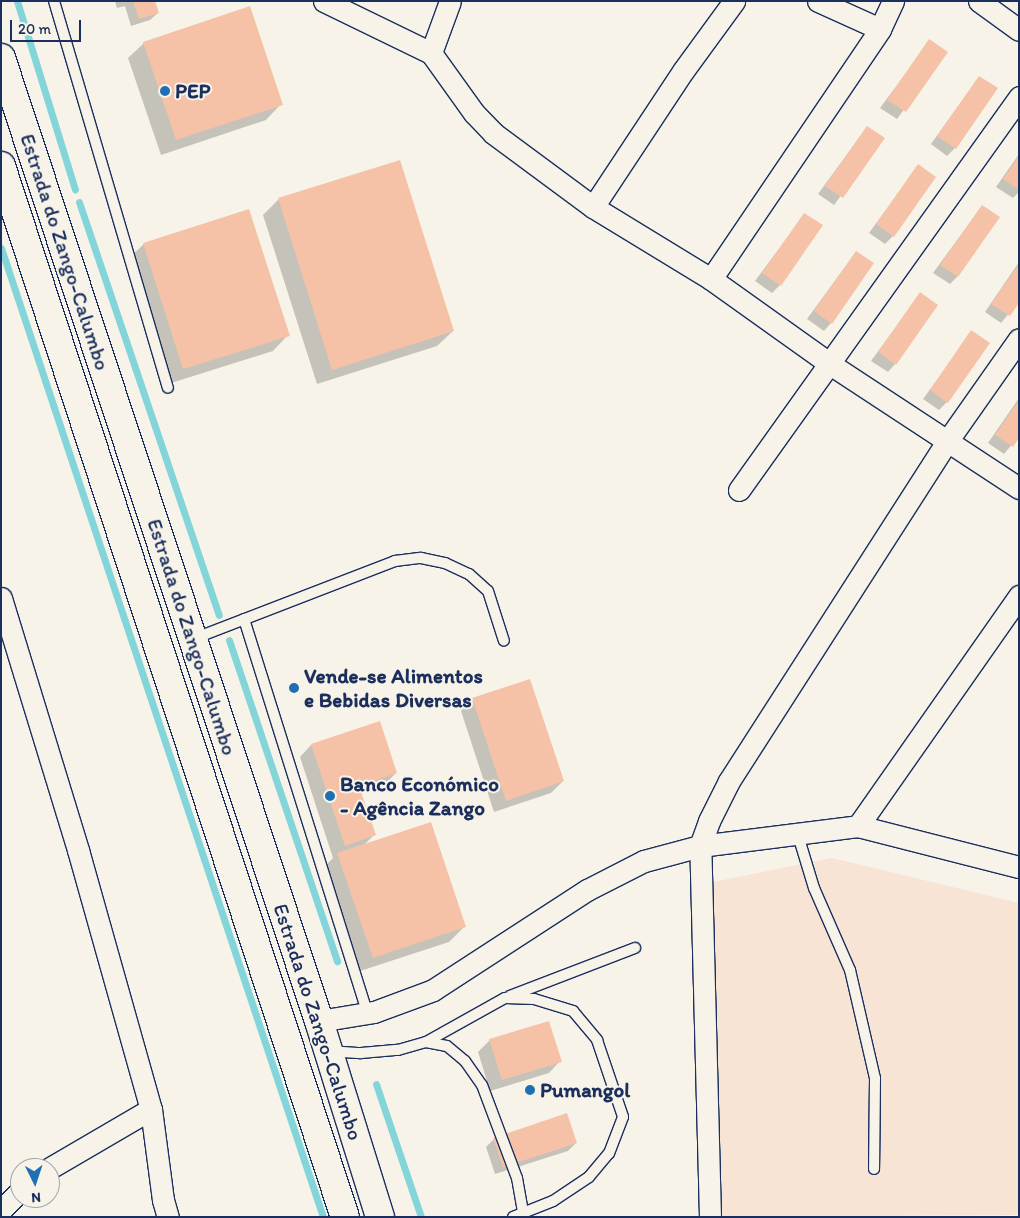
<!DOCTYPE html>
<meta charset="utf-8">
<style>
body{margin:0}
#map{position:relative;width:1020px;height:1218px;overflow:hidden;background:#f7f3e8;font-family:Itim,sans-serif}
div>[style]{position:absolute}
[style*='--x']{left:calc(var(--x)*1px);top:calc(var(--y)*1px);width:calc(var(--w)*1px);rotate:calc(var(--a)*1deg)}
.built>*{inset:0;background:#f7e4d4}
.shadow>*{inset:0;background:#0003}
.stream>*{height:7px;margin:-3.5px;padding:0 3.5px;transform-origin:3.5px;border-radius:3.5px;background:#84d5da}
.building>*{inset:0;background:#f6c2a7}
.roads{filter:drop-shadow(1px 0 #1b2f5e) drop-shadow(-1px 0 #1b2f5e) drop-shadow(0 1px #1b2f5e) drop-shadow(0 -1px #1b2f5e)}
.service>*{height:10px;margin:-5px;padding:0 5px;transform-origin:5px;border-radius:5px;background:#f7f3e8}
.minor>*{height:21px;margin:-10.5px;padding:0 10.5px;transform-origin:10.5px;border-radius:10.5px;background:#f7f3e8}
.primary>*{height:28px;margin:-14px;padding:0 14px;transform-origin:14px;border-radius:14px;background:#f7f3e8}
.dots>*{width:14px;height:14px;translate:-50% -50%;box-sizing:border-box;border:2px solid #f7f3e8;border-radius:50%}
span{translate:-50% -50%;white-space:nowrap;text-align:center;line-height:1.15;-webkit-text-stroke:4px #f7f3e8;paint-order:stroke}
.poi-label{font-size:21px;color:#1b2f5e;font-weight:700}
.left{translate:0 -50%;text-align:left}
.street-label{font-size:21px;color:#1b2f5e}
.frame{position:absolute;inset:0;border:2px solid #1b2f5e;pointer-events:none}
.north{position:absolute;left:10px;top:1158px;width:50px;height:50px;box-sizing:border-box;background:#f7f3e8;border:1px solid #9fa5b1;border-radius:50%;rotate:176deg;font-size:14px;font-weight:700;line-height:20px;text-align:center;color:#1b2f5e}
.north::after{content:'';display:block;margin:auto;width:18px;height:22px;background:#1f6fb2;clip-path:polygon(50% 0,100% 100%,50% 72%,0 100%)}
.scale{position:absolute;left:10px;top:20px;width:71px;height:22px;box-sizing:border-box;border:2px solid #1b2f5e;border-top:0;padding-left:6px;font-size:15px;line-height:18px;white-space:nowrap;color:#1b2f5e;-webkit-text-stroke:4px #f7f3e8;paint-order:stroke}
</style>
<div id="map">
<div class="built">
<div style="clip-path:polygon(832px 858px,1019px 903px,1019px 1215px,722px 1217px,713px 882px)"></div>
</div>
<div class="shadow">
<div style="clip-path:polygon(115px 1px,154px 1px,158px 13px,150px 20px,131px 26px,125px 6px,117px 8px)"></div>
<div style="clip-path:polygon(930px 41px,946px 52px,897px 119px,880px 108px)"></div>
<div style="clip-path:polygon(144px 43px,281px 104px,266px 120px,161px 155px,128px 58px)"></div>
<div style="clip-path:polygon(979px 77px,955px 148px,947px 156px,931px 144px)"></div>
<div style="clip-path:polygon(867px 127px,883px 139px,834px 205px,818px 194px)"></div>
<div style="clip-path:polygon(1019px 154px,1019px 192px,1013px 198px,996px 187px)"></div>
<div style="clip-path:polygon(918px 166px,893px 236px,885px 244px,869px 233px)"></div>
<div style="clip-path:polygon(279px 199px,453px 331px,437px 346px,317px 384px,263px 215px)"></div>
<div style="clip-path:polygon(982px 206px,957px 277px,950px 284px,933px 273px)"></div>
<div style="clip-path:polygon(805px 214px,780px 285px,772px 293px,755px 281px)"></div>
<div style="clip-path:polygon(144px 244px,288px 335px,273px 351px,168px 384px,128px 259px)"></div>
<div style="clip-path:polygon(856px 252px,831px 323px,824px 331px,807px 319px)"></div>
<div style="clip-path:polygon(1019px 262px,1019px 301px,1001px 323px,985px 312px)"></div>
<div style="clip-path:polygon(920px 294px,895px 364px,888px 372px,871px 361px)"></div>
<div style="clip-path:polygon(972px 332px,947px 402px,939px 410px,923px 399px)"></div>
<div style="clip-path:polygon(1019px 398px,1019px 436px,1004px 454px,988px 443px)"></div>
<div style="clip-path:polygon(473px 699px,563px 781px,551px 793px,494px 812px,461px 711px)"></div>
<div style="clip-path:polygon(311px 745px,396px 773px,384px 785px,360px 793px,374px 835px,364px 845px,465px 926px,449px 942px,357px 972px,322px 869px,333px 858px,300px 757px)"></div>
<div style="clip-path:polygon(490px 1040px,560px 1061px,549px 1073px,490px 1091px,478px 1052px)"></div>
<div style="clip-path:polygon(494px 1139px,576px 1143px,568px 1151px,495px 1174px,486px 1147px)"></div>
</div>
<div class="stream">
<div style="--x:17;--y:1;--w:197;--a:72.9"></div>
<div style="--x:79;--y:202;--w:436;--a:71.3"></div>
<div style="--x:1;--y:248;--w:1021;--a:71.62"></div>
<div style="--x:229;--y:640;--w:339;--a:71.4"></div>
<div style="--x:376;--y:1084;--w:140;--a:71.3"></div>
</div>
<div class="building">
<div style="clip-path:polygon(133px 1px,155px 1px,159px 13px,139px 19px)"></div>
<div style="clip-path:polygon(250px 6px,283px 105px,176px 140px,143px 42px)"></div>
<div style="clip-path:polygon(929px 39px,948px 52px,906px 112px,887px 100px)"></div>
<div style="clip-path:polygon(979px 76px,998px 88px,956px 149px,937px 136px)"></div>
<div style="clip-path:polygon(867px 126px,885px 138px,843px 198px,825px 186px)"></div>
<div style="clip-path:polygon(1019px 156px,1019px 190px,1003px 179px)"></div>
<div style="clip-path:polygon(400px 160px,454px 331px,332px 370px,278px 198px)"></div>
<div style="clip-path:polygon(918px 164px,936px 177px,894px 237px,876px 224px)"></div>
<div style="clip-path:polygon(982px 205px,1000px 217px,958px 277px,940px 265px)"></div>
<div style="clip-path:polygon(249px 209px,290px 336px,183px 369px,143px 243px)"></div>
<div style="clip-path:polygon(804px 213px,823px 225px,781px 286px,762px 273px)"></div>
<div style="clip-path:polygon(856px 251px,874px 263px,832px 324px,814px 311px)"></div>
<div style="clip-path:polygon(1019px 264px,1019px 303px,1010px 316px,991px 304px)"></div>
<div style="clip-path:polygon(920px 292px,938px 305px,896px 365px,878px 352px)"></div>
<div style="clip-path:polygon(971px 330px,990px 343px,948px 403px,930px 390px)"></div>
<div style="clip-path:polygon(1019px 400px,1019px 438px,1013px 447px,995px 435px)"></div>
<div style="clip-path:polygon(530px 679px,564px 781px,506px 801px,472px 698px)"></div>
<div style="clip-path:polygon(380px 721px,397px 773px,359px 786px,376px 835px,345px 846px,311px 744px)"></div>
<div style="clip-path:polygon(431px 822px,466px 927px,373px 958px,337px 853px)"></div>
<div style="clip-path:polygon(549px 1021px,562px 1062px,502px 1080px,489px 1039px)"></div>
<div style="clip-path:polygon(567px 1113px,577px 1143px,503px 1167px,493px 1138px)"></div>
</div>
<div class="roads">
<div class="service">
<div style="--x:54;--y:1;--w:403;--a:73.6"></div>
<div style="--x:244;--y:619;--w:412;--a:72.6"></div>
<div style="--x:193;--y:639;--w:217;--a:-21.1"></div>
<div style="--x:395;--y:561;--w:26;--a:-7"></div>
<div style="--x:421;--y:558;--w:25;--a:12"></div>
<div style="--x:445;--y:563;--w:26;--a:25"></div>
<div style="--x:469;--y:574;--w:25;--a:42"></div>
<div style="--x:488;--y:591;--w:52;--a:72.3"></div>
<div style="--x:797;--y:832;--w:59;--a:73.1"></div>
<div style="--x:814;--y:888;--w:90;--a:66.3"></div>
<div style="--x:850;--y:970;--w:111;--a:77"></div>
<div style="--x:875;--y:1078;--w:91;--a:90.6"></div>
<div style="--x:510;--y:996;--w:134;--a:-21"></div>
<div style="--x:426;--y:1042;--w:21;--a:11"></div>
<div style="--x:447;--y:1046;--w:23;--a:40"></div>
<div style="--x:465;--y:1061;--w:29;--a:55"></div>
<div style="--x:482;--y:1085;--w:99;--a:69.4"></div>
<div style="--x:517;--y:1178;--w:34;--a:80"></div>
<div style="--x:329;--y:1051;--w:32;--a:4"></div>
<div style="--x:361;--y:1053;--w:37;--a:-5"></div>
<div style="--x:398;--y:1050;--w:29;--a:-16"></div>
<div style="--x:426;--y:1042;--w:90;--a:-29.1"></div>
<div style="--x:505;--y:998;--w:29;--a:2"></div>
<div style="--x:534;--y:999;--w:41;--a:17.1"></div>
<div style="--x:573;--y:1011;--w:38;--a:50"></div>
<div style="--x:597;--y:1040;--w:81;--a:71.3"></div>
<div style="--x:623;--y:1117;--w:39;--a:111"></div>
<div style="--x:609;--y:1153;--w:31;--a:130"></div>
<div style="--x:589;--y:1177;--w:43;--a:146.3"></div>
<div style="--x:553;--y:1201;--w:43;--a:158.2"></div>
</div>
<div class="minor">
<div style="--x:324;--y:1;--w:119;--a:25.9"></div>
<div style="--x:431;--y:53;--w:74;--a:54.4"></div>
<div style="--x:474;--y:113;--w:28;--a:46"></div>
<div style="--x:493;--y:133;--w:124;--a:36.5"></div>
<div style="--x:593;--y:207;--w:138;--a:31.4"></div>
<div style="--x:711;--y:279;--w:146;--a:35.5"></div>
<div style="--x:830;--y:364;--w:226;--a:33.3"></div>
<div style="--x:818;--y:1;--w:68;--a:24.3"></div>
<div style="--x:979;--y:1;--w:49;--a:35.9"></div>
<div style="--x:431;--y:53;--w:55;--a:-69.9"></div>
<div style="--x:593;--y:207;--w:163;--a:-56.5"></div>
<div style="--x:683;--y:71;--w:87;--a:-53.9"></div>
<div style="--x:711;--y:279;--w:302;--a:-55.9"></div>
<div style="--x:880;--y:29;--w:31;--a:-65"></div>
<div style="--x:739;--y:490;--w:483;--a:-54.5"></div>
<div style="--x:1;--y:598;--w:264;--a:73"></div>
<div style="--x:78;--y:850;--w:269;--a:74.3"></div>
<div style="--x:151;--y:1109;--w:92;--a:82.5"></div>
<div style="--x:163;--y:1200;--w:18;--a:74"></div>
<div style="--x:858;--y:826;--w:281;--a:-55"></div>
<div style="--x:319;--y:1021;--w:56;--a:-9.3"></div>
<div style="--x:374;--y:1012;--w:63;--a:-20.4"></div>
<div style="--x:433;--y:990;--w:184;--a:-33"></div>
<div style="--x:587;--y:890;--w:64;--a:-27"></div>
<div style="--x:644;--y:861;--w:58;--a:-15"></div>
<div style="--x:700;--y:846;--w:159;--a:-7.2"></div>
<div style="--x:858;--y:826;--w:166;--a:14.3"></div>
<div style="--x:50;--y:1168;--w:117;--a:-30.3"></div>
<div style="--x:1;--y:1210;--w:27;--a:-45"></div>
<div style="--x:710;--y:1217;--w:371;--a:-91.5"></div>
<div style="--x:700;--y:846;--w:27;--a:-70"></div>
<div style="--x:709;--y:821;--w:45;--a:-63.4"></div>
<div style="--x:729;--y:781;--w:405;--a:-57.3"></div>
<div style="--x:948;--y:440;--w:123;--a:-54.9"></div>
</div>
<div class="primary">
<div style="--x:1;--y:58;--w:1014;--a:71.73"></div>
<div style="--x:319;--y:1021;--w:205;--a:72.7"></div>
<div style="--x:1;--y:166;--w:1106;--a:71.88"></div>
</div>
</div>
<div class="dots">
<div style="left:165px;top:91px;background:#1f6fb2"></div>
<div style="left:294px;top:688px;background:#1f6fb2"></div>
<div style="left:330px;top:796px;background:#1f6fb2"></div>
<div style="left:530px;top:1090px;background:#1f6fb2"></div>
</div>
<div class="poi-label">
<span class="left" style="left:175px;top:91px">PEP</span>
<span class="left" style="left:304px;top:688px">Vende-se Alimentos<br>e Bebidas Diversas</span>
<span class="left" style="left:340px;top:796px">Banco Económico<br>- Agência Zango</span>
<span class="left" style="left:540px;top:1090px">Pumangol</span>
</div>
<div class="street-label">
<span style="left:65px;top:252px;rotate:72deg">Estrada do Zango-Calumbo</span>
<span style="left:192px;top:637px;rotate:72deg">Estrada do Zango-Calumbo</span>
<span style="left:318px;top:1022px;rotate:72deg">Estrada do Zango-Calumbo</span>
</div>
<div class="frame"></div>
<div class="north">N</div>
<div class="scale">20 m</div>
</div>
